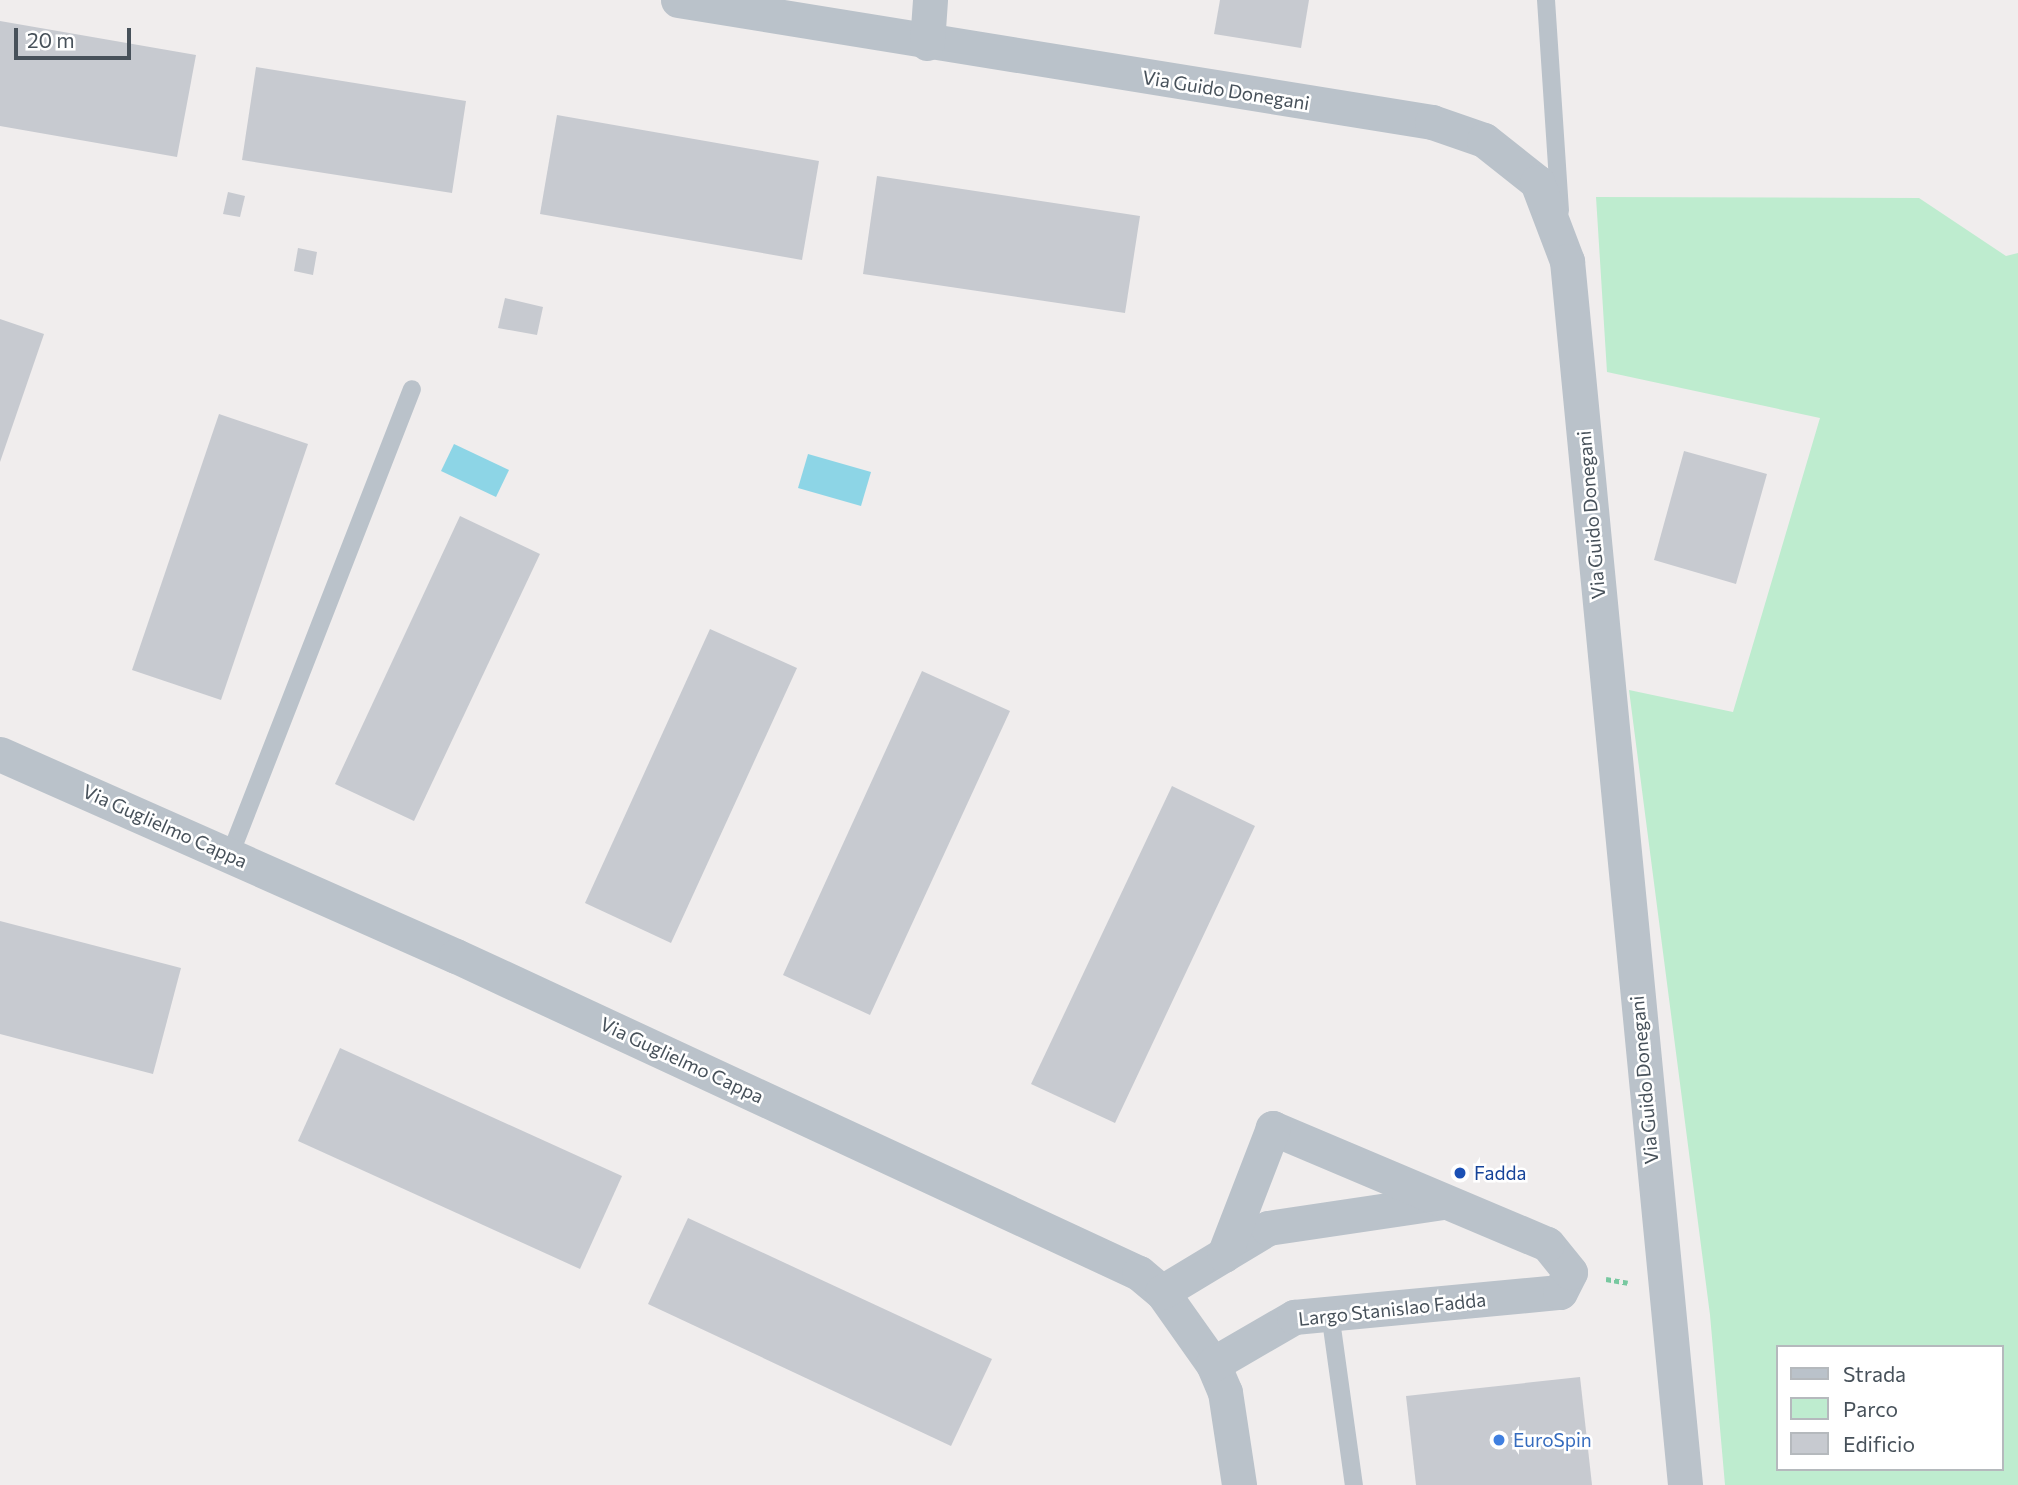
<!DOCTYPE html>
<style>
body{margin:0}
#map{position:relative;width:2018px;height:1485px;overflow:hidden;background:#f0eded;font-family:Commissioner,sans-serif}
div>[style]{position:absolute}
[style*='--x']{left:calc(var(--x)*1px);top:calc(var(--y)*1px);width:calc(var(--w)*1px);rotate:calc(var(--a)*1deg)}
.green>*{inset:0;background:#beeccf}
.water>*{inset:0;background:#8dd5e6}
.building>*{inset:0;background:#c7cad0}
.path>*{height:4.5px;margin-top:-2.25px;transform-origin:0;background:repeating-linear-gradient(90deg,#78c8a0 0 5px,transparent 0 8.5px)}
.service>*{height:18px;margin:-9px;padding:0 9px;transform-origin:9px;border-radius:9px;background:#bac2ca}
.minor>*{height:35px;margin:-17.5px;padding:0 17.5px;transform-origin:17.5px;border-radius:17.5px;background:#bac2ca}
.dots>*{width:19px;height:19px;translate:-50% -50%;box-sizing:border-box;border:4px solid #fff;border-radius:50%}
span{translate:-50% -50%;white-space:nowrap;text-align:center;line-height:1.15;-webkit-text-stroke:5px #fff;paint-order:stroke}
.street-label{font-size:19px;color:#47515a}
.transit-label{font-size:19px;color:#164399}
.left{translate:0 -50%;text-align:left}
.shop-label{font-size:19px;color:#366cbe}
.legend{position:absolute;left:1776px;top:1345px;width:228px;height:126px;box-sizing:border-box;background:#fff;border:2px solid #b5b9bd;margin:0;padding:9px 12px;list-style:none;font-size:21px;color:#47515a}
.legend li{display:flex;align-items:center;gap:14px;height:35px}
.legend b{width:35px;border:2px solid #b5b9bd}
.scale{position:absolute;left:14px;top:28px;width:117px;height:32px;box-sizing:border-box;border:4px solid #47515a;border-top:0;padding-left:9px;font-size:21px;line-height:24px;white-space:nowrap;color:#47515a;-webkit-text-stroke:5px #fff;paint-order:stroke}
</style>
<div id="map">
<div class="green">
<div style="clip-path:polygon(evenodd,1596px 197px,1919px 198px,2006px 256px,2018px 253px,2018px 1485px,1725px 1485px,1710px 1315px,1629px 690px,1733px 712px,1820px 418px,1607px 372px,1596px 197px,1778px 1347px,2002px 1347px,2002px 1469px,1778px 1469px,1778px 1347px)"></div>
</div>
<div class="water">
<div style="clip-path:polygon(454px 444px,509px 470px,496px 497px,441px 471px)"></div>
<div style="clip-path:polygon(808px 454px,871px 472px,861px 506px,798px 488px)"></div>
</div>
<div class="building">
<div style="clip-path:polygon(1220px 0,1309px 0,1301px 48px,1214px 34px)"></div>
<div style="clip-path:polygon(0 21px,196px 55px,177px 157px,0 126px)"></div>
<div style="clip-path:polygon(256px 67px,466px 101px,452px 193px,242px 160px)"></div>
<div style="clip-path:polygon(557px 115px,819px 161px,802px 260px,540px 214px)"></div>
<div style="clip-path:polygon(877px 176px,1140px 216px,1125px 313px,863px 274px)"></div>
<div style="clip-path:polygon(228px 192px,245px 196px,240px 217px,223px 214px)"></div>
<div style="clip-path:polygon(298px 248px,317px 252px,313px 275px,294px 271px)"></div>
<div style="clip-path:polygon(505px 298px,543px 307px,537px 335px,498px 328px)"></div>
<div style="clip-path:polygon(0 319px,44px 334px,0 462px)"></div>
<div style="clip-path:polygon(219px 414px,308px 444px,221px 700px,132px 670px)"></div>
<div style="clip-path:polygon(1684px 451px,1767px 474px,1736px 584px,1654px 560px)"></div>
<div style="clip-path:polygon(460px 516px,540px 554px,414px 821px,335px 784px)"></div>
<div style="clip-path:polygon(710px 629px,797px 668px,671px 943px,585px 903px)"></div>
<div style="clip-path:polygon(922px 671px,1010px 711px,870px 1015px,783px 975px)"></div>
<div style="clip-path:polygon(1172px 786px,1255px 826px,1115px 1123px,1031px 1084px)"></div>
<div style="clip-path:polygon(0 921px,181px 968px,153px 1074px,0 1034px)"></div>
<div style="clip-path:polygon(340px 1048px,622px 1176px,580px 1269px,298px 1141px)"></div>
<div style="clip-path:polygon(688px 1218px,992px 1359px,951px 1446px,648px 1304px)"></div>
<div style="clip-path:polygon(1580px 1377px,1592px 1485px,1416px 1485px,1406px 1396px)"></div>
</div>
<div class="path">
<div style="--x:1606;--y:1279;--w:22;--a:10"></div>
</div>
<div class="service">
<div style="--x:1546;--y:0;--w:211;--a:86.2"></div>
<div style="--x:230;--y:855;--w:500;--a:-68.67"></div>
<div style="--x:1330;--y:1313;--w:174;--a:82.1"></div>
</div>
<div class="minor">
<div style="--x:678;--y:0;--w:764;--a:9.19"></div>
<div style="--x:1432;--y:122;--w:55;--a:19.1"></div>
<div style="--x:1484;--y:140;--w:68;--a:38.4"></div>
<div style="--x:1537;--y:182;--w:85;--a:69.2"></div>
<div style="--x:1567;--y:261;--w:1230;--a:84.49"></div>
<div style="--x:927;--y:43;--w:43;--a:-86"></div>
<div style="--x:0;--y:754;--w:499;--a:23.9"></div>
<div style="--x:456;--y:956;--w:753;--a:24.9"></div>
<div style="--x:1139;--y:1273;--w:30;--a:40"></div>
<div style="--x:1162;--y:1292;--w:88;--a:54.7"></div>
<div style="--x:1213;--y:1364;--w:30;--a:67"></div>
<div style="--x:1225;--y:1392;--w:94;--a:81.4"></div>
<div style="--x:1162;--y:1292;--w:124;--a:-31.1"></div>
<div style="--x:1268;--y:1228;--w:177;--a:-8.5"></div>
<div style="--x:1213;--y:1364;--w:94;--a:-30.1"></div>
<div style="--x:1294;--y:1317;--w:267;--a:-5.4"></div>
<div style="--x:1560;--y:1292;--w:22;--a:-63"></div>
<div style="--x:1570;--y:1272;--w:36;--a:-129"></div>
<div style="--x:1547;--y:1244;--w:298;--a:-157.1"></div>
<div style="--x:1273;--y:1128;--w:136;--a:111.1"></div>
</div>
<div class="dots">
<div style="left:1460px;top:1173px;background:#1a4fb4"></div>
<div style="left:1499px;top:1440px;background:#3f7fe0"></div>
</div>
<div class="street-label">
<span style="left:1226px;top:90px;rotate:9deg">Via Guido Donegani</span>
<span style="left:1591px;top:515px;rotate:-95deg">Via Guido Donegani</span>
<span style="left:165px;top:826px;rotate:24deg">Via Guglielmo Cappa</span>
<span style="left:682px;top:1060px;rotate:25deg">Via Guglielmo Cappa</span>
<span style="left:1644px;top:1080px;rotate:-95deg">Via Guido Donegani</span>
<span style="left:1392px;top:1309px;rotate:-6deg">Largo Stanislao Fadda</span>
</div>
<div class="transit-label">
<span class="left" style="left:1474px;top:1173px">Fadda</span>
</div>
<div class="shop-label">
<span class="left" style="left:1513px;top:1440px">EuroSpin</span>
</div>
<ul class="legend">
<li><b style="height:9px;background:#bac2ca"></b>Strada</li>
<li><b style="height:19px;background:#beeccf"></b>Parco</li>
<li><b style="height:19px;background:#c7cad0"></b>Edificio</li>
</ul>
<div class="scale">20 m</div>
</div>
